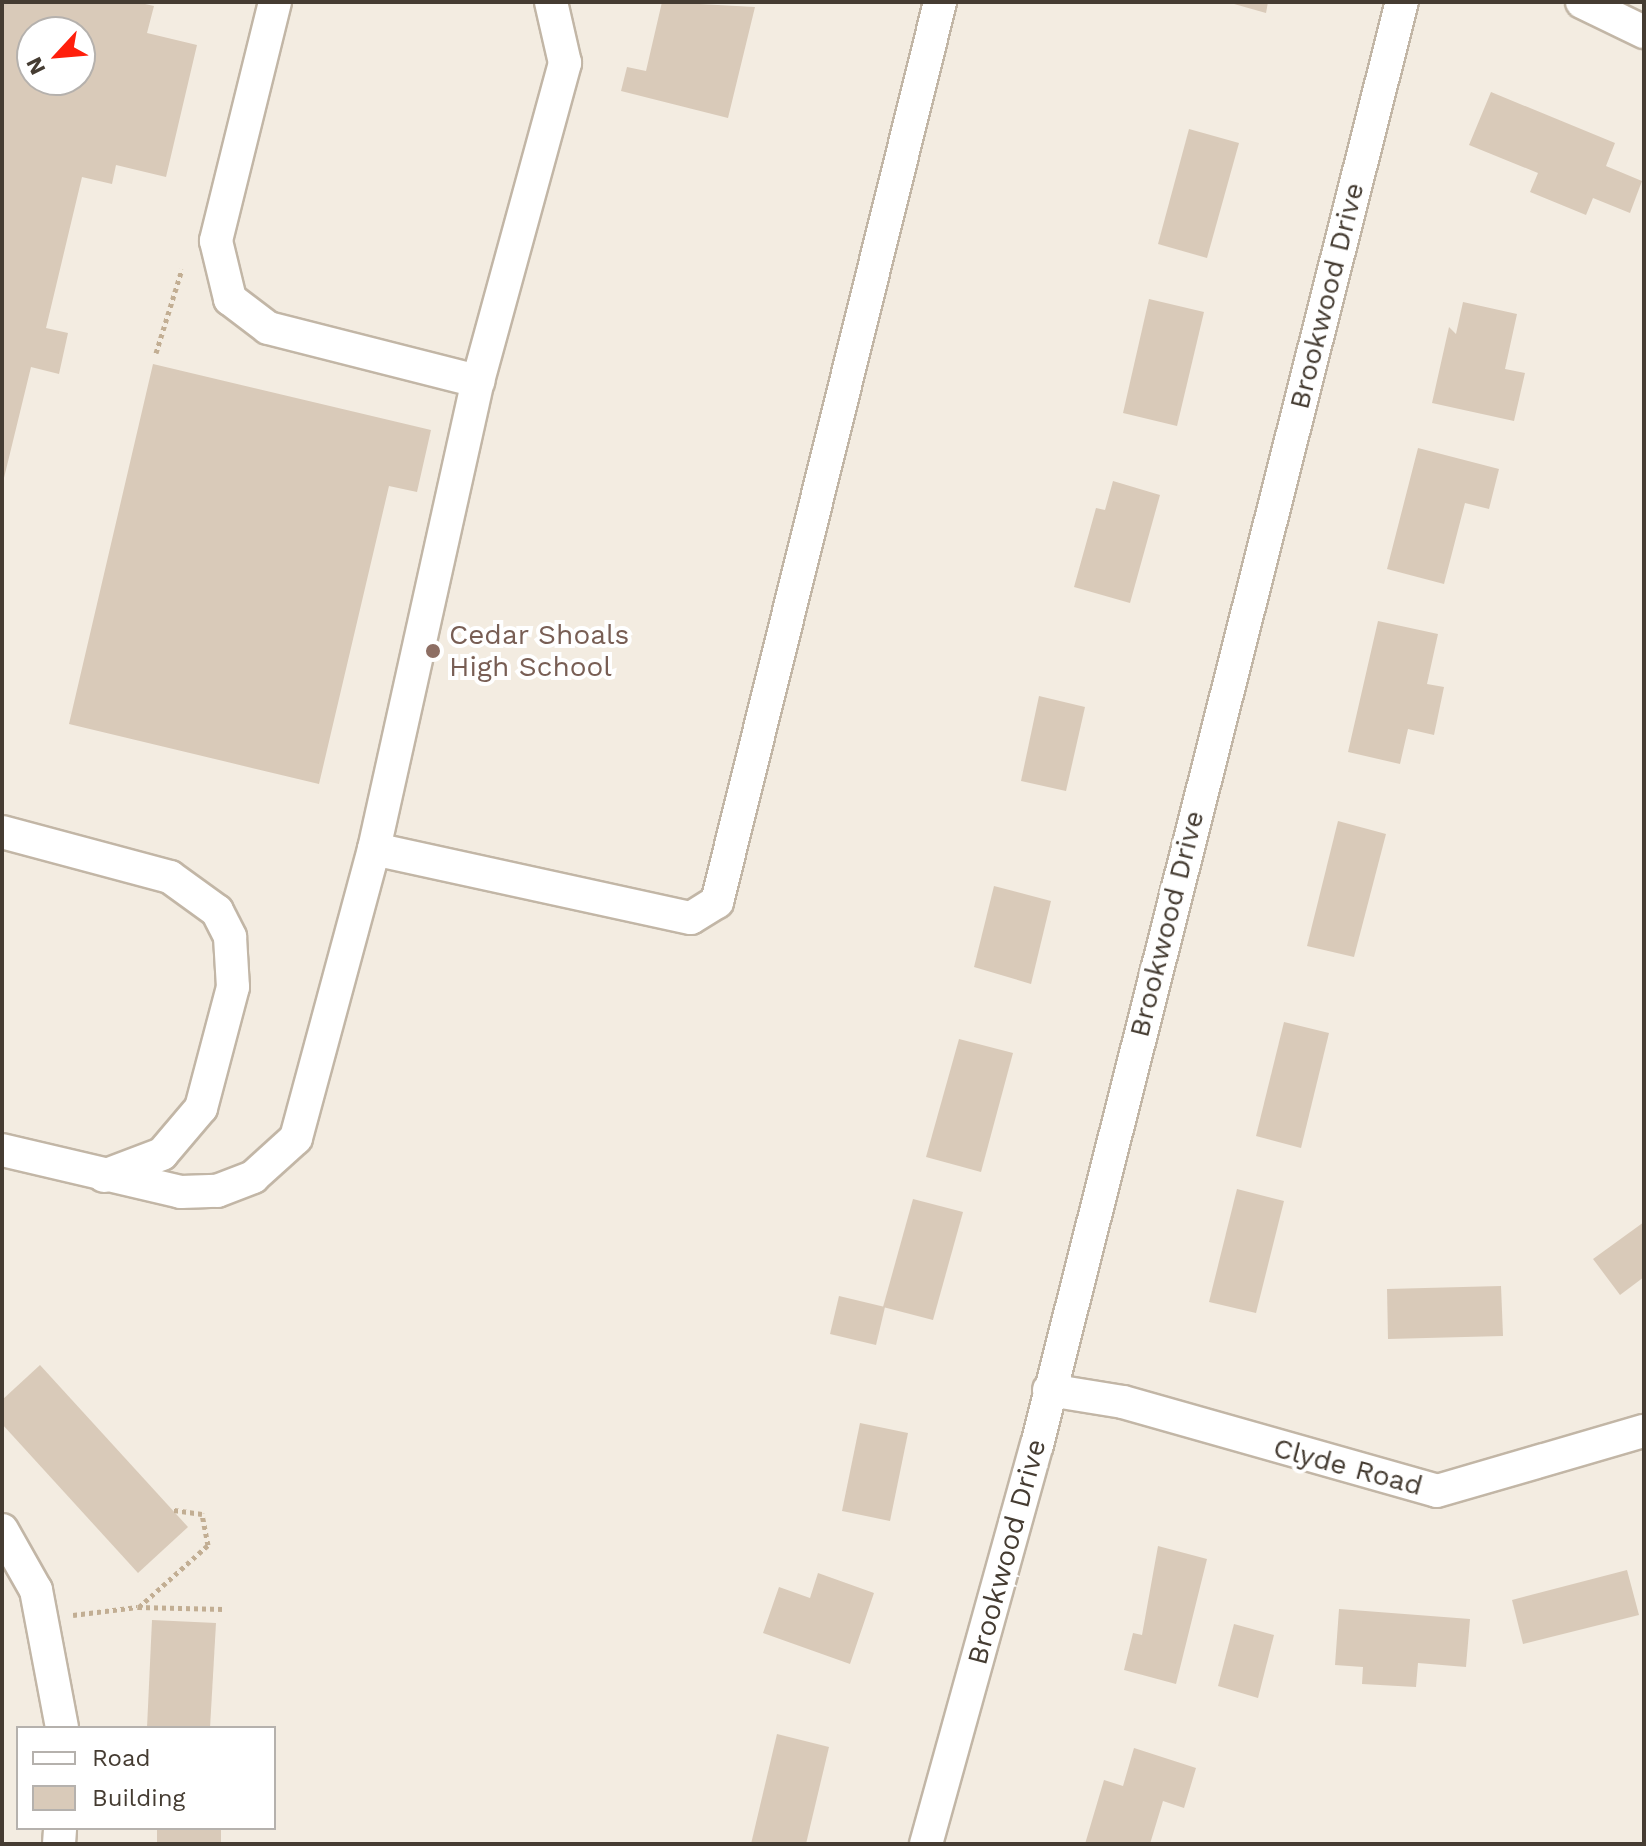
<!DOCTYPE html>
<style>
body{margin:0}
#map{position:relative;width:1646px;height:1846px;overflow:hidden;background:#f3ece1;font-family:"Work Sans",sans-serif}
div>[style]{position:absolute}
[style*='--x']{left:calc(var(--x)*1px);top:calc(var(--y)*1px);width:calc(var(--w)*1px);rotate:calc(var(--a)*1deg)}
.building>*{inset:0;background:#d9cab9}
.path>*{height:5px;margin-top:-2.5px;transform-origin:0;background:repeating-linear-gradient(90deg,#c2ae93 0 4px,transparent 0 8px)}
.roads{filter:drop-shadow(2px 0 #c2b6a6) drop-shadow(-2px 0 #c2b6a6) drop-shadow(0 2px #c2b6a6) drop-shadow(0 -2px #c2b6a6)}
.minor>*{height:32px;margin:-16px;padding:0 16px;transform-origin:16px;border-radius:16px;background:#fff}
.dots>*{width:22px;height:22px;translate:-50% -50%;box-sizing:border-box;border:4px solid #fff;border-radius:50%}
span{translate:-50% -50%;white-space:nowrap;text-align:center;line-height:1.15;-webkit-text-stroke:8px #fff;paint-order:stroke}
.street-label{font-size:28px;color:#453c32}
.education-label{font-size:28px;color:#785e54}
.left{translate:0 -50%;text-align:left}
.frame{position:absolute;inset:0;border:4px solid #453c32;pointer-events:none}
.legend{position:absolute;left:16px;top:1726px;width:260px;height:104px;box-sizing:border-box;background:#fff;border:2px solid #b5b1ad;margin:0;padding:10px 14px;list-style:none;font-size:24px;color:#453c32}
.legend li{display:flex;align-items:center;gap:16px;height:40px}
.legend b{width:40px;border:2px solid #b5b1ad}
.north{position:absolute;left:16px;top:16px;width:80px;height:80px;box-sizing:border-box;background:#fff;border:2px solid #b5b1ad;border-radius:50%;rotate:244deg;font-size:22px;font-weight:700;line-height:32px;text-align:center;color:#453c32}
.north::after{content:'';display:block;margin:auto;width:28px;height:36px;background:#ff1f0c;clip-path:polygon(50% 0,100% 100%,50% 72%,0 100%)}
</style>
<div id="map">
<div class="building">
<div style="clip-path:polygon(evenodd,2px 2px,136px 2px,154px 6px,147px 33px,197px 45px,166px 177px,116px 165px,112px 184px,82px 177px,46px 328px,68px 333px,59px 374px,31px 367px,3px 482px,2px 2px,32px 32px,80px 32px,80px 80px,32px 80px,32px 32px)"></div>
<div style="clip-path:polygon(662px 2px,755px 7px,728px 118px,621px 91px,627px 67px,646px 71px)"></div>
<div style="clip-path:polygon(1227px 2px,1268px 2px,1266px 13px)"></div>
<div style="clip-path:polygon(1491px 92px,1615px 143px,1606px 166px,1642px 181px,1630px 213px,1593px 198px,1586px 215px,1530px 192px,1538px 173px,1469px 145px)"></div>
<div style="clip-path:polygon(1189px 129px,1239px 143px,1207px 258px,1158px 244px)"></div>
<div style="clip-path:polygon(1149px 299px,1204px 312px,1177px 426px,1123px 413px)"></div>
<div style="clip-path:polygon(1463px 302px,1517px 314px,1505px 369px,1525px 373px,1514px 421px,1432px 403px,1449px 327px,1456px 334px)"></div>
<div style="clip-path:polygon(153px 364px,431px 430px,417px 492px,389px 486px,319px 784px,69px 724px)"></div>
<div style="clip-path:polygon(1418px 448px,1499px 469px,1489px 509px,1465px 503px,1444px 584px,1387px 569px)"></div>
<div style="clip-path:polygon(1113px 481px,1160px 495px,1130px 603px,1074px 587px,1096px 508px,1105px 510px)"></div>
<div style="clip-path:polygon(1378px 621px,1438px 634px,1427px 684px,1444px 687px,1434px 735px,1408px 729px,1400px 764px,1348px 752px)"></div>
<div style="clip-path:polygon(1039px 696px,1085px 707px,1066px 791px,1021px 781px)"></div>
<div style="clip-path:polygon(1338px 821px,1386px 834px,1354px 957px,1307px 946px)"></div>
<div style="clip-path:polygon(994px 886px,1051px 901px,1031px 984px,974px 967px)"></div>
<div style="clip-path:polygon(1284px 1022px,1329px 1033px,1301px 1148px,1256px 1136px)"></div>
<div style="clip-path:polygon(959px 1039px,1013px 1053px,981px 1172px,926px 1157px)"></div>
<div style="clip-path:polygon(1237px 1189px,1284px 1201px,1256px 1313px,1209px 1302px)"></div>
<div style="clip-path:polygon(913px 1199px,963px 1212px,933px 1320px,883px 1307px)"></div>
<div style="clip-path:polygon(1644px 1222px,1644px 1277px,1620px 1295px,1593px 1259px)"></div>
<div style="clip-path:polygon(1501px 1286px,1503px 1336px,1388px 1339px,1387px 1289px)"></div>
<div style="clip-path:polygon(839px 1296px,885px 1307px,876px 1345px,830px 1334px)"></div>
<div style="clip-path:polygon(40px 1365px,188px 1527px,138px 1573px,2px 1424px,2px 1400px)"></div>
<div style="clip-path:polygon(860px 1423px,908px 1433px,890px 1521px,842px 1511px)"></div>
<div style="clip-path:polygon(1158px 1546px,1207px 1559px,1176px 1684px,1124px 1670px,1133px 1633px,1142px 1635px)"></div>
<div style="clip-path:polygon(1627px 1570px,1639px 1615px,1523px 1644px,1512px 1600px)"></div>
<div style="clip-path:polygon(818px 1573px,874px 1593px,850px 1664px,763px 1633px,779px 1587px,810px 1598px)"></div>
<div style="clip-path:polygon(1339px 1609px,1470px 1619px,1466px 1667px,1418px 1663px,1416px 1687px,1362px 1684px,1363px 1667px,1335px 1665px)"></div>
<div style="clip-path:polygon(152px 1620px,216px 1623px,210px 1728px,147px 1728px)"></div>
<div style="clip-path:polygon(1234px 1624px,1274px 1635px,1258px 1698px,1218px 1686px)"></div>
<div style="clip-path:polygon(777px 1734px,829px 1747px,806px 1844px,751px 1844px)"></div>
<div style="clip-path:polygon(1134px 1748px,1196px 1768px,1184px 1808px,1163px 1801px,1150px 1844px,1085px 1844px,1104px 1780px,1123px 1786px)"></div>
<div style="clip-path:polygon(157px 1828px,221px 1828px,221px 1844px,157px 1844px)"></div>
</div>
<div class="path">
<div style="--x:156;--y:353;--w:88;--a:-72.8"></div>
<div style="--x:139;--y:1607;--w:93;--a:-41.9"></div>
<div style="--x:208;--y:1545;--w:32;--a:-101"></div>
<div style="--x:202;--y:1514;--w:30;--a:-172"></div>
<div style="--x:73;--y:1615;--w:65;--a:-7"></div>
<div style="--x:138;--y:1607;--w:86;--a:1.3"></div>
</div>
<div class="roads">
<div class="minor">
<div style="--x:275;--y:2;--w:246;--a:103.9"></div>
<div style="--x:216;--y:241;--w:60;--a:76.4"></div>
<div style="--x:230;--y:299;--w:48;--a:37.3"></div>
<div style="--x:268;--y:328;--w:217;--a:14.2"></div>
<div style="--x:1582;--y:2;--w:69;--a:25.8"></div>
<div style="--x:2;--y:832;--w:174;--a:15"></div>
<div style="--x:170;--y:877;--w:58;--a:35.9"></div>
<div style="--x:217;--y:911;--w:29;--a:63"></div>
<div style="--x:230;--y:937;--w:50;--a:86.6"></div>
<div style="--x:233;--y:987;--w:125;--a:104.8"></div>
<div style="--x:201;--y:1108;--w:60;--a:130.3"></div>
<div style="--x:162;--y:1154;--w:62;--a:159.2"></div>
<div style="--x:374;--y:849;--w:324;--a:12.3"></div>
<div style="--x:691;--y:918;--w:31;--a:-32"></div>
<div style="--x:717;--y:902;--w:927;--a:-76.08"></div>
<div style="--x:2;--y:1150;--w:184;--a:13.2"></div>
<div style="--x:181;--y:1192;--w:36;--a:-2"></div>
<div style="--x:217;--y:1191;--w:39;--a:-21"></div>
<div style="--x:253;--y:1177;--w:58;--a:-42.2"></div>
<div style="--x:296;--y:1138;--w:299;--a:-74.9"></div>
<div style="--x:374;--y:849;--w:479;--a:-77.5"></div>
<div style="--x:478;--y:381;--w:330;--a:-74.7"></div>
<div style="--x:565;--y:63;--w:63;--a:-102.9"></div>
<div style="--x:1049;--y:1390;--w:75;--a:9.2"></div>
<div style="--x:1123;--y:1402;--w:326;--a:15.8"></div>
<div style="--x:1437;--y:1491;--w:216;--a:-16.2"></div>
<div style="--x:2;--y:1530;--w:69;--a:60.5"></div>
<div style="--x:36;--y:1590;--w:140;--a:79.3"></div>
<div style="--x:59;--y:1844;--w:16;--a:-86"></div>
<div style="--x:926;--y:1844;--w:414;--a:-74.5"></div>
<div style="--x:1037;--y:1445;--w:1488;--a:-75.81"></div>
</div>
</div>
<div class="dots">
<div style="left:433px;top:651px;background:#8d6e63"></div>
</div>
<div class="street-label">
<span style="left:1327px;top:296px;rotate:-76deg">Brookwood Drive</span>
<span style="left:1167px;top:924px;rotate:-76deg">Brookwood Drive</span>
<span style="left:1348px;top:1467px;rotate:15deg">Clyde Road</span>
<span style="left:1007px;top:1552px;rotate:-75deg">Brookwood Drive</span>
</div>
<div class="education-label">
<span class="left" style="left:449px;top:651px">Cedar Shoals<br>High School</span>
</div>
<div class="frame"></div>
<ul class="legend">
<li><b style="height:10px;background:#fff"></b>Road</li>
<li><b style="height:22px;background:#d9cab9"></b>Building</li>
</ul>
<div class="north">N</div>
</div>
